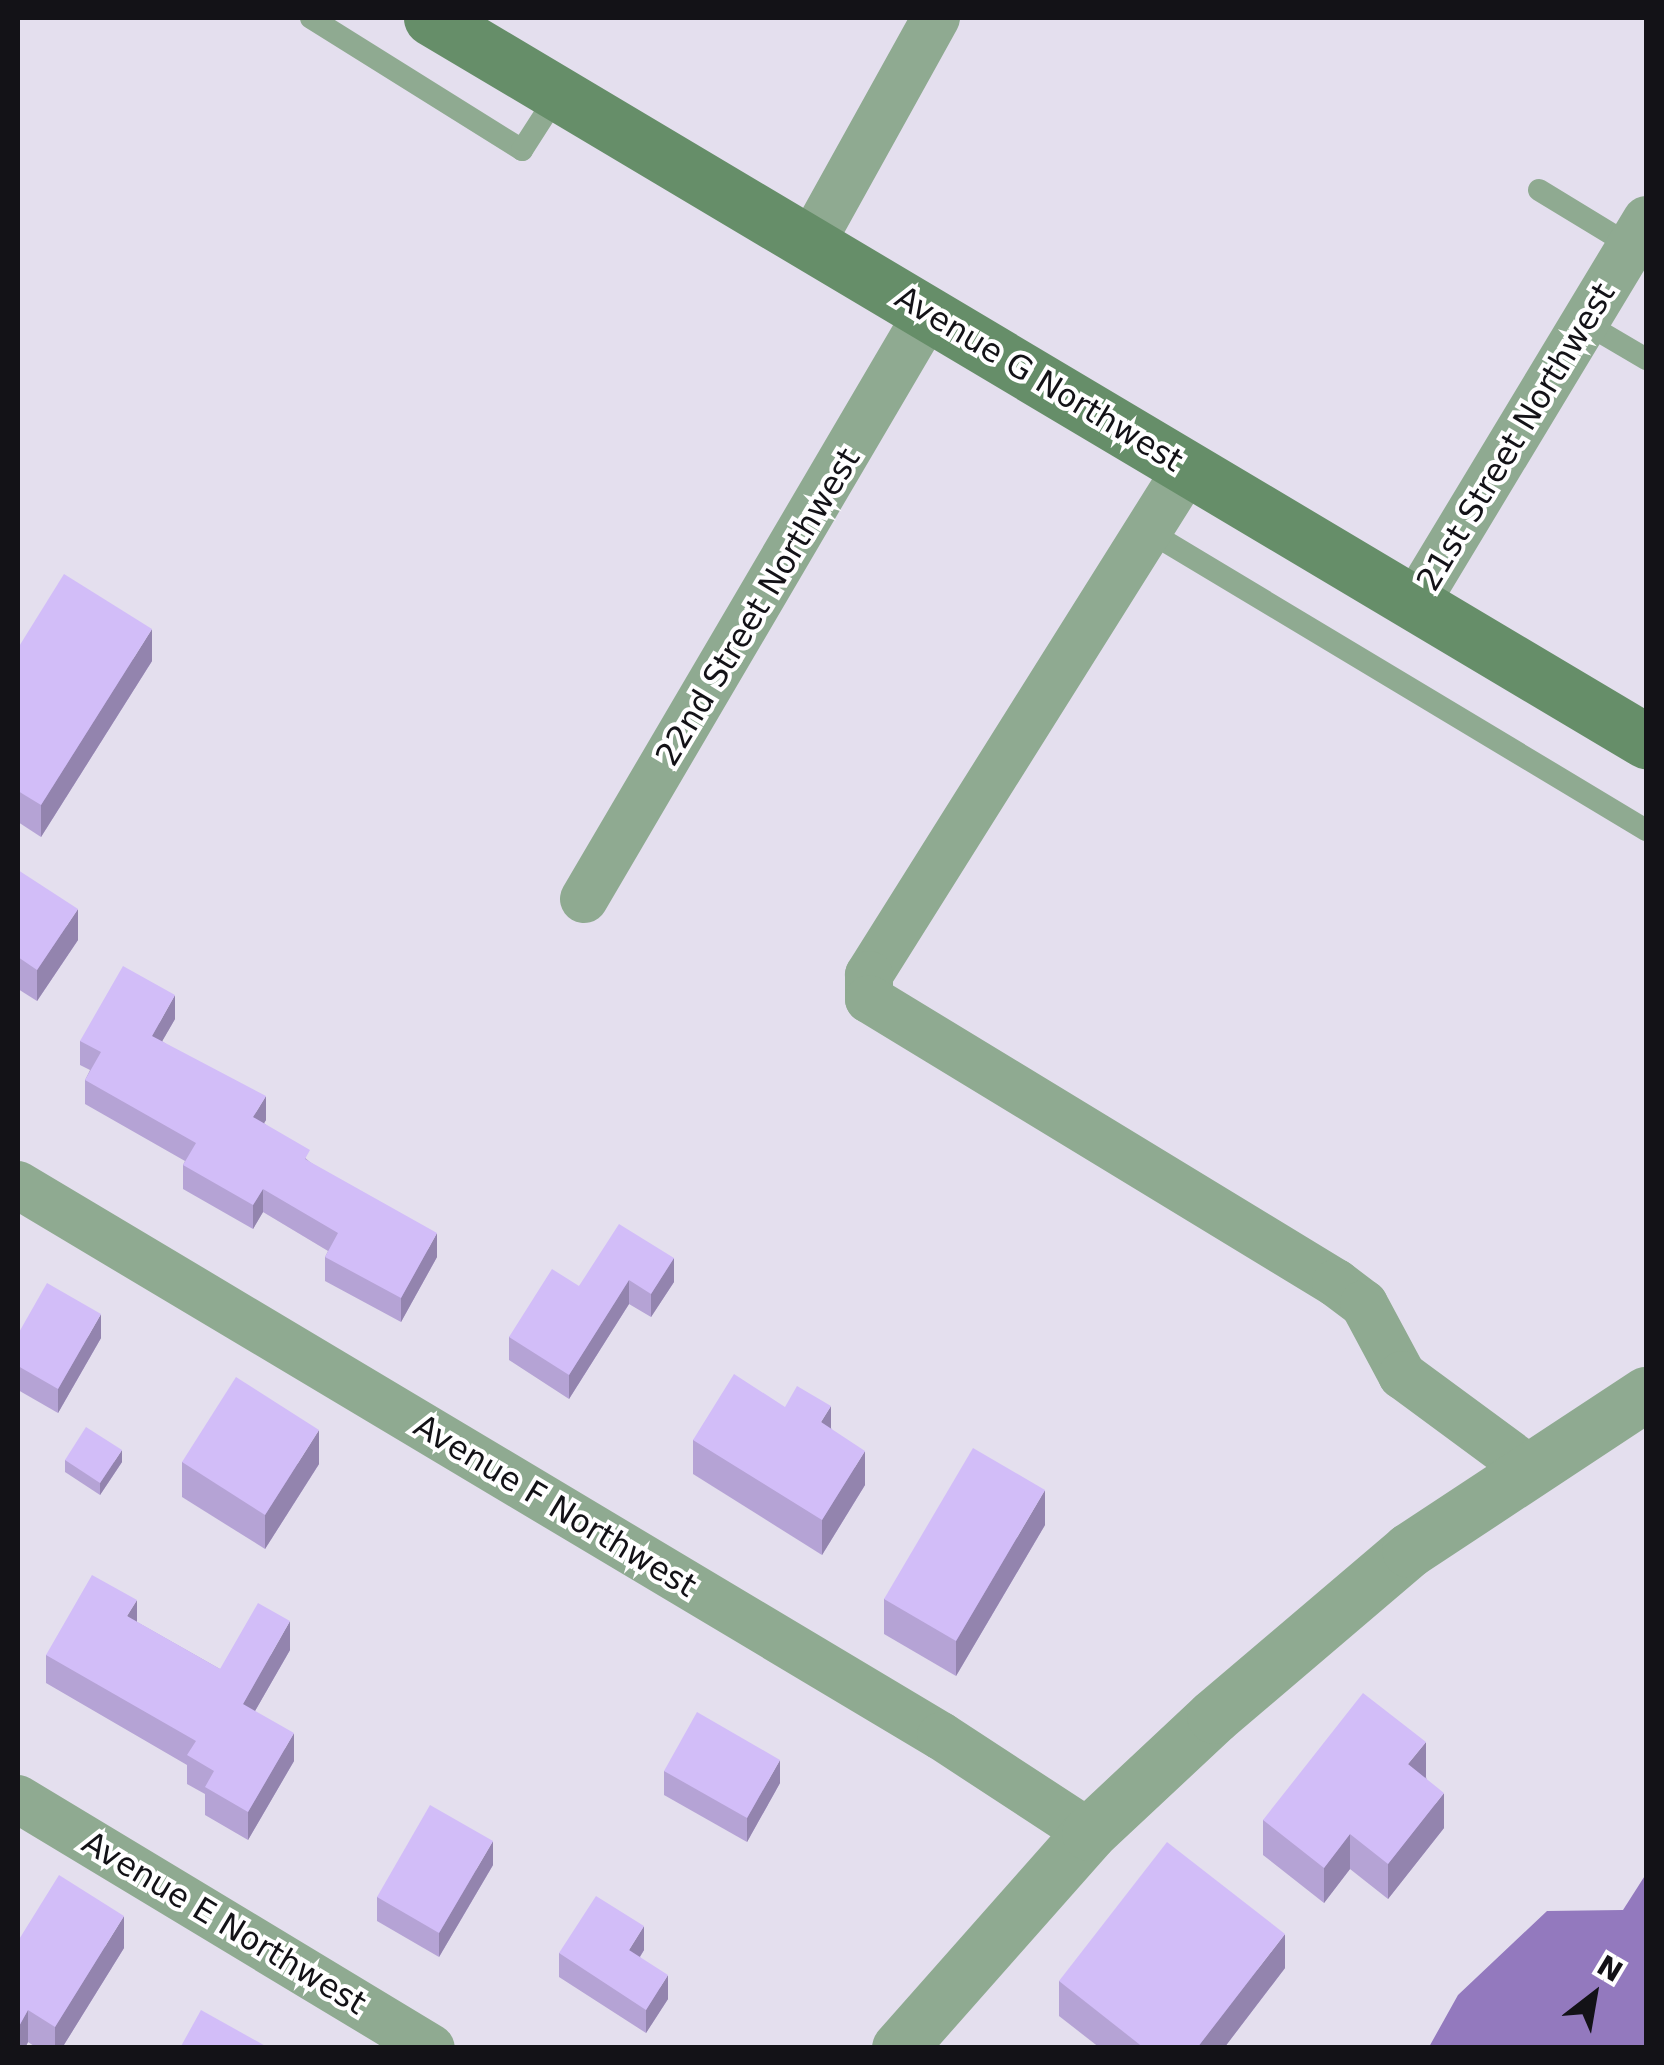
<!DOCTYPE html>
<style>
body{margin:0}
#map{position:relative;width:1664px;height:2065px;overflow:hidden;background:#e4dfee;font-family:"DejaVu Sans",sans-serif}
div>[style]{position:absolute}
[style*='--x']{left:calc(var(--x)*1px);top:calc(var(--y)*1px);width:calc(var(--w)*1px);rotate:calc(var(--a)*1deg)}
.water>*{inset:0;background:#9379be}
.service>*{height:22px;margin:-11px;padding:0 11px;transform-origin:11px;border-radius:11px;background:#8faa91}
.minor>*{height:48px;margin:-24px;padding:0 24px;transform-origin:24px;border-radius:24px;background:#8faa91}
.tertiary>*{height:55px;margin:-27.5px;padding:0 27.5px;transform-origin:27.5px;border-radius:27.5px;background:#8faa91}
.secondary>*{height:55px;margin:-27.5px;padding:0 27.5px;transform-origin:27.5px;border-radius:27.5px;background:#668e69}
.wall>*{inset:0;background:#b5a3d5}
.shaded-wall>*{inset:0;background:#9384ae}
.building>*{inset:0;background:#d2bdf8}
span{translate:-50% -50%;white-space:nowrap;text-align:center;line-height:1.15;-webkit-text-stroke:8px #fff;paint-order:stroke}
.street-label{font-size:32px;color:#131217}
.frame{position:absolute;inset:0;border:20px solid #131217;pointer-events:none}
.north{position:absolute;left:1544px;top:1945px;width:100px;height:100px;-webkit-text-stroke:8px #fff;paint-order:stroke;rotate:31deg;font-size:28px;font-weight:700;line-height:40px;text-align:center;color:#131217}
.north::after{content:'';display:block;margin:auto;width:35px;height:45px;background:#131217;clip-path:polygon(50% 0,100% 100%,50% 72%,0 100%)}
</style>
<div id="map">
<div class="water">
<div style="clip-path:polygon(1646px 1874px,1646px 2047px,1429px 2047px,1458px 1995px,1547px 1911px,1623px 1910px)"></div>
</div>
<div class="service">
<div style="--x:311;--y:18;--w:249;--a:32"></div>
<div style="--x:522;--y:150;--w:67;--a:-57.3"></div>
<div style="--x:1539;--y:190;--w:108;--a:31.3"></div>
<div style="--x:1585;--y:323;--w:71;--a:30.5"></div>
<div style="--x:1148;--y:531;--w:581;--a:30.98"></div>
</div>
<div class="minor">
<div style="--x:810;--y:245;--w:260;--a:-61"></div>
<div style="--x:1188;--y:467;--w:600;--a:122.13"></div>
<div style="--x:869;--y:975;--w:24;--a:90"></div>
<div style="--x:869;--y:999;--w:547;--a:31.31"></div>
<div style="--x:1336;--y:1283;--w:35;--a:37"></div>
<div style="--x:1364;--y:1304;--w:81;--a:61.8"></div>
<div style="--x:1402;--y:1375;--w:155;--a:36.4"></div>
<div style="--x:1416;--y:602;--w:446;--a:-58.9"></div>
<div style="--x:584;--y:899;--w:680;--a:-59.59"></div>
<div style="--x:18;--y:1185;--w:1075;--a:30.84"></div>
<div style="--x:941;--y:1736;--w:177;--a:33.2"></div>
<div style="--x:18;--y:1799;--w:482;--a:31.1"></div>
</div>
<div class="tertiary">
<div style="--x:899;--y:2048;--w:287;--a:-48.5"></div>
<div style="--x:1089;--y:1833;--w:171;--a:-43.1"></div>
<div style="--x:1214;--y:1716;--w:256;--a:-40.4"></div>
<div style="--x:1409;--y:1550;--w:284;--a:-33.4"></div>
</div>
<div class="secondary">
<div style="--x:431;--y:18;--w:1414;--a:30.76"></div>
</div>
<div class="wall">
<div style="clip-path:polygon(18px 648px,152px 661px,41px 837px,18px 822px)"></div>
<div style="clip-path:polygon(18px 870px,78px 940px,37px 1001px,18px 989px)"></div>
<div style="clip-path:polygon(175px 1019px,162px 1041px,266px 1120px,264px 1123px,310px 1162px,437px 1257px,401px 1322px,325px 1281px,325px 1257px,328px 1251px,263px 1212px,253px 1229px,183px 1189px,183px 1165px,185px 1161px,85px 1104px,85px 1080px,90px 1070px,80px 1065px,80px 1041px)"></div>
<div style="clip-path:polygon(674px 1258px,674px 1282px,651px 1317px,629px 1304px,569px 1399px,509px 1360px,509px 1337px,579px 1286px)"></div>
<div style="clip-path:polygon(18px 1334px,101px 1338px,58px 1413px,18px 1390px)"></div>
<div style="clip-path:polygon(785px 1407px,831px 1428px,865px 1485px,822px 1555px,693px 1474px,693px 1440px)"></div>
<div style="clip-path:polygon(65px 1460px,122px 1462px,100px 1495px,65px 1472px)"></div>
<div style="clip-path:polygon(182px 1462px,319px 1464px,265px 1549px,182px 1497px)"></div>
<div style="clip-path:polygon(1045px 1525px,956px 1676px,884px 1634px,884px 1599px)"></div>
<div style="clip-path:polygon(137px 1622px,220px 1669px,290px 1650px,255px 1711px,294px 1761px,248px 1840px,205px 1815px,205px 1794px,187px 1784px,187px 1765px,46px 1683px,46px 1655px)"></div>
<div style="clip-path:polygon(664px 1771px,780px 1783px,747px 1842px,664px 1795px)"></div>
<div style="clip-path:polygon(1426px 1777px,1444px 1828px,1388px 1899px,1350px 1869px,1324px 1903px,1263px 1855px,1263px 1820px)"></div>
<div style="clip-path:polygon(493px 1865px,439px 1957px,377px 1921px,377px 1897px)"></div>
<div style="clip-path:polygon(18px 1941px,124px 1948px,62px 2048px,37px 2048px,28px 2042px,25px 2048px,18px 2048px)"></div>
<div style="clip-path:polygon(644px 1950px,640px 1957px,668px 1999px,646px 2033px,559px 1977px,559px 1953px)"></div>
<div style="clip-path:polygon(1285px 1968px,1224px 2048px,1100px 2048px,1059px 2016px,1059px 1981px)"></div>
</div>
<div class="shaded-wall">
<div style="clip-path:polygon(152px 629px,152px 661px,41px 837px,41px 805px)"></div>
<div style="clip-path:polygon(78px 909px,78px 940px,37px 1001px,37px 970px)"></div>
<div style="clip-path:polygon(175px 995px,175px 1019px,152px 1059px,152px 1036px)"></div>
<div style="clip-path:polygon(266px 1096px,266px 1120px,253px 1141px,253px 1117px)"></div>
<div style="clip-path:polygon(263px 1189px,263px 1212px,253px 1229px,253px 1205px)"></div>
<div style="clip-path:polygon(437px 1233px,437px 1257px,401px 1322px,401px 1298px)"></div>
<div style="clip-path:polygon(674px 1258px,674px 1282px,651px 1317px,651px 1294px)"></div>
<div style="clip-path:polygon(629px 1280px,629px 1304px,569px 1399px,569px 1375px)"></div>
<div style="clip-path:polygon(101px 1314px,101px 1338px,58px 1413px,58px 1389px)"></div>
<div style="clip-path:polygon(831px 1406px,831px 1441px,821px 1422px)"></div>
<div style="clip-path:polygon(319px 1430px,319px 1464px,265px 1549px,265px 1515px)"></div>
<div style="clip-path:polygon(122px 1450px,122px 1462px,100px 1495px,100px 1483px)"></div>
<div style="clip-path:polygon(865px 1451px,865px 1485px,822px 1555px,822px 1520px)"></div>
<div style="clip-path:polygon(1045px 1490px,1045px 1525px,956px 1676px,956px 1641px)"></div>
<div style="clip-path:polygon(137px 1600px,137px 1629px,127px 1616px)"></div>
<div style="clip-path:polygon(290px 1621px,290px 1650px,243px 1732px,243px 1704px)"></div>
<div style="clip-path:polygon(294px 1733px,294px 1761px,248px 1840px,248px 1812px)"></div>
<div style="clip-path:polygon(1426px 1742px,1426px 1777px,1408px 1799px,1408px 1764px)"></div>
<div style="clip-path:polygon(780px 1760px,780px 1783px,747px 1842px,747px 1818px)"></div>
<div style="clip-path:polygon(1444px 1793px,1444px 1828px,1388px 1899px,1388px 1864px)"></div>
<div style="clip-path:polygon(1350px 1834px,1350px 1869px,1324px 1903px,1324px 1868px)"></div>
<div style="clip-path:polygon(493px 1841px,493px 1865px,439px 1957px,439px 1933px)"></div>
<div style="clip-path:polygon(124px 1916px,124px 1948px,62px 2048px,55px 2048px,55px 2027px)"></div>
<div style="clip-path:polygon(644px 1926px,644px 1950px,629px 1974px,629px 1950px)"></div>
<div style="clip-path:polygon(1285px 1934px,1285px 1968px,1224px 2048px,1197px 2048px)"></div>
<div style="clip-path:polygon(668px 1975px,668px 1999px,646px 2033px,646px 2010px)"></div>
<div style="clip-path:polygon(28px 2010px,28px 2042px,25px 2048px,18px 2048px,18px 2028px)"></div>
</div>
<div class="building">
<div style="clip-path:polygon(64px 574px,152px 629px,41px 805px,18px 791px,18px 648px)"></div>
<div style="clip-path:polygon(18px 870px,78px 909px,37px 970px,18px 957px)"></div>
<div style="clip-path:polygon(123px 966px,175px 995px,152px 1036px,266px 1096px,253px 1117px,310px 1150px,305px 1159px,437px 1233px,401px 1298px,325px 1257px,338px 1233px,263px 1189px,253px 1205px,183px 1165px,196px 1143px,85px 1080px,101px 1052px,80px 1041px)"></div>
<div style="clip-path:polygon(619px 1224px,674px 1258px,651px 1294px,629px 1280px,569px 1375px,509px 1337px,552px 1269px,579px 1286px)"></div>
<div style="clip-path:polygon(47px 1283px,101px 1314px,58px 1389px,18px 1366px,18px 1334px)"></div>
<div style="clip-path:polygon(734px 1374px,785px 1407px,797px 1386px,831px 1406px,821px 1422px,865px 1451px,822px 1520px,693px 1440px)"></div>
<div style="clip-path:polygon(236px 1377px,319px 1430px,265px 1515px,182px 1462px)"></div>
<div style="clip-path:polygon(86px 1427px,122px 1450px,100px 1483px,65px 1460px)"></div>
<div style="clip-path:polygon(973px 1448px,1045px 1490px,956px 1641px,884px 1599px)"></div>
<div style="clip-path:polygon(92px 1575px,137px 1600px,127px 1616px,220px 1669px,258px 1603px,290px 1621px,243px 1704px,294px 1733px,248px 1812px,205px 1787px,214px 1771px,187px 1755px,196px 1741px,46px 1655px)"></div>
<div style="clip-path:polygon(1363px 1693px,1426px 1742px,1408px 1764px,1444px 1793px,1388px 1864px,1350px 1834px,1324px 1868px,1263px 1820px)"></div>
<div style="clip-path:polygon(697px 1712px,780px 1760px,747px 1818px,664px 1771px)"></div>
<div style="clip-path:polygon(430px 1805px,493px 1841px,439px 1933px,377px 1897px)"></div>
<div style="clip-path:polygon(1167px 1842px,1285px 1934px,1197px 2048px,1144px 2048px,1059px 1981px)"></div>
<div style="clip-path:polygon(59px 1875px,124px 1916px,55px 2027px,28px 2010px,18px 2028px,18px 1941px)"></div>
<div style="clip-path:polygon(596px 1896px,644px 1926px,629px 1950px,668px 1975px,646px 2010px,559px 1953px)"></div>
<div style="clip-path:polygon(201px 2010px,269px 2048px,180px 2048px)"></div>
</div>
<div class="street-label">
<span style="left:1039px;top:379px;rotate:31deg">Avenue G Northwest</span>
<span style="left:1516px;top:437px;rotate:-59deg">21st Street Northwest</span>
<span style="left:758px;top:607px;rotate:-59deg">22nd Street Northwest</span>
<span style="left:555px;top:1506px;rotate:31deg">Avenue F Northwest</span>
<span style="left:224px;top:1923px;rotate:31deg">Avenue E Northwest</span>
</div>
<div class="frame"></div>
<div class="north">N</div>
</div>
